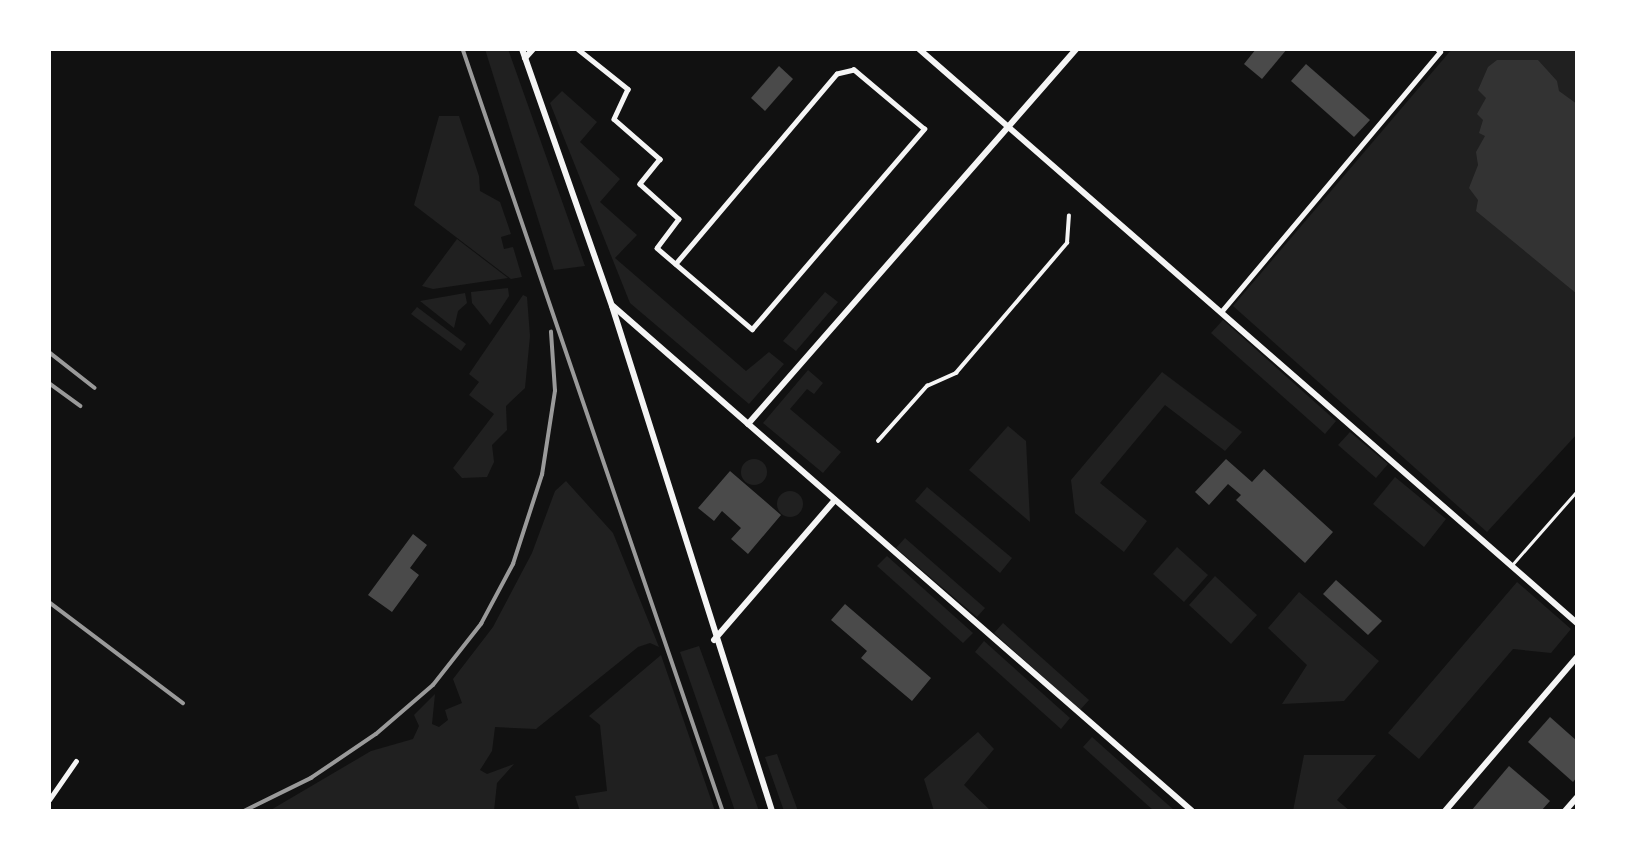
<!DOCTYPE html>
<style>
body{margin:0}
#map{position:relative;width:1626px;height:860px;overflow:hidden;background:#111;font-family:Rubik,sans-serif}
div>[style]{position:absolute}
[style*='--x']{left:calc(var(--x)*1px);top:calc(var(--y)*1px);width:calc(var(--w)*1px);rotate:calc(var(--a)*1deg)}
.green>*{inset:0;background:#202020}
.round{border-radius:50%}
.water>*{inset:0;background:#333}
.building>*{inset:0;background:#4a4a4a}
.service>*{height:2.5px;margin:-1.25px;padding:0 1.25px;transform-origin:1.25px;border-radius:1.25px;background:#f5f5f5}
.pedestrian>*{height:3.5px;margin:-1.75px;padding:0 1.75px;transform-origin:1.75px;border-radius:1.75px;background:#f5f5f5}
.minor>*{height:4.5px;margin:-2.25px;padding:0 2.25px;transform-origin:2.25px;border-radius:2.25px;background:#f5f5f5}
.tertiary>*{height:6px;margin:-3px;padding:0 3px;transform-origin:3px;border-radius:3px;background:#f5f5f5}
.secondary>*{height:6px;margin:-3px;padding:0 3px;transform-origin:3px;border-radius:3px;background:#f5f5f5}
.rail>*{height:3.5px;margin:-1.75px;padding:0 1.75px;transform-origin:1.75px;border-radius:1.75px;background:#9a9a9a}
span{translate:-50% -50%;white-space:nowrap;text-align:center;line-height:1.15;-webkit-text-stroke:5px #fff;paint-order:stroke}
.frame{position:absolute;inset:0;border:51px solid #fff;pointer-events:none}
</style>
<div id="map">
<div class="green">
<div style="clip-path:polygon(485px 49px,508px 49px,585px 266px,554px 270px)"></div>
<div style="clip-path:polygon(1452px 49px,1577px 49px,1577px 434px,1487px 532px,1233px 306px)"></div>
<div style="clip-path:polygon(562px 91px,597px 122px,580px 142px,620px 179px,600px 202px,637px 235px,615px 258px,746px 371px,769px 352px,784px 364px,749px 404px,630px 303px,550px 103px)"></div>
<div style="clip-path:polygon(439px 116px,459px 116px,479px 176px,480px 191px,500px 202px,511px 234px,501px 237px,504px 249px,513px 247px,522px 277px,511px 279px,414px 205px)"></div>
<div style="clip-path:polygon(457px 239px,508px 278px,433px 289px,422px 286px)"></div>
<div style="clip-path:polygon(508px 288px,509px 296px,490px 325px,472px 303px,471px 292px)"></div>
<div style="clip-path:polygon(825px 292px,838px 302px,796px 351px,783px 341px)"></div>
<div style="clip-path:polygon(465px 293px,467px 303px,458px 311px,454px 328px,420px 301px)"></div>
<div style="clip-path:polygon(523px 295px,527px 297px,530px 336px,525px 388px,506px 406px,507px 430px,492px 445px,494px 462px,487px 477px,462px 478px,453px 468px,494px 414px,469px 395px,479px 382px,469px 374px)"></div>
<div style="clip-path:polygon(417px 307px,466px 344px,461px 351px,411px 314px)"></div>
<div style="clip-path:polygon(1223px 320px,1336px 421px,1325px 434px,1211px 333px)"></div>
<div style="clip-path:polygon(808px 370px,823px 383px,814px 394px,807px 389px,790px 409px,841px 452px,823px 473px,763px 423px)"></div>
<div style="clip-path:polygon(1162px 372px,1242px 432px,1225px 451px,1165px 405px,1100px 483px,1147px 521px,1124px 552px,1075px 513px,1071px 480px)"></div>
<div style="clip-path:polygon(1008px 426px,1026px 441px,1030px 522px,969px 470px)"></div>
<div style="clip-path:polygon(1350px 432px,1388px 464px,1376px 478px,1338px 445px)"></div>
<div class="round" style="left:741px;top:459px;width:26px;height:26px"></div>
<div style="clip-path:polygon(1395px 477px,1446px 519px,1424px 547px,1373px 504px)"></div>
<div style="clip-path:polygon(566px 481px,613px 533px,659px 647px,650px 643px,638px 647px,536px 729px,495px 727px,492px 751px,480px 770px,487px 774px,514px 764px,497px 783px,494px 811px,269px 811px,371px 751px,413px 739px,419px 726px,414px 715px,435px 694px,432px 724px,439px 727px,448px 720px,445px 710px,462px 703px,453px 679px,493px 627px,532px 553px,555px 491px)"></div>
<div style="clip-path:polygon(927px 487px,1012px 558px,1000px 573px,915px 501px)"></div>
<div class="round" style="left:777px;top:491px;width:26px;height:26px"></div>
<div style="clip-path:polygon(905px 538px,985px 608px,977px 617px,896px 548px)"></div>
<div style="clip-path:polygon(1177px 547px,1208px 575px,1184px 602px,1153px 574px)"></div>
<div style="clip-path:polygon(887px 556px,973px 633px,963px 643px,877px 566px)"></div>
<div style="clip-path:polygon(1215px 576px,1257px 615px,1231px 644px,1189px 605px)"></div>
<div style="clip-path:polygon(1517px 582px,1571px 629px,1551px 653px,1513px 649px,1419px 759px,1388px 733px)"></div>
<div style="clip-path:polygon(1299px 592px,1379px 661px,1344px 701px,1282px 704px,1307px 665px,1268px 628px)"></div>
<div style="clip-path:polygon(1003px 623px,1089px 700px,1080px 710px,994px 633px)"></div>
<div style="clip-path:polygon(984px 641px,1070px 718px,1061px 729px,975px 652px)"></div>
<div style="clip-path:polygon(699px 646px,759px 811px,735px 811px,680px 652px)"></div>
<div style="clip-path:polygon(661px 655px,715px 811px,580px 811px,575px 796px,607px 791px,600px 725px,589px 716px)"></div>
<div style="clip-path:polygon(978px 732px,994px 749px,964px 785px,991px 811px,934px 811px,924px 779px)"></div>
<div style="clip-path:polygon(1092px 737px,1175px 811px,1154px 811px,1083px 747px)"></div>
<div style="clip-path:polygon(777px 754px,798px 811px,784px 811px,765px 757px)"></div>
<div style="clip-path:polygon(1304px 755px,1376px 755px,1337px 800px,1350px 811px,1293px 811px)"></div>
</div>
<div class="water">
<div style="clip-path:polygon(1497px 60px,1538px 60px,1557px 81px,1559px 91px,1577px 104px,1577px 294px,1476px 211px,1478px 200px,1469px 188px,1478px 165px,1476px 152px,1485px 136px,1479px 133px,1483px 120px,1477px 114px,1486px 98px,1478px 90px,1488px 67px)"></div>
</div>
<div class="building">
<div style="clip-path:polygon(1256px 49px,1287px 49px,1262px 79px,1244px 64px)"></div>
<div style="clip-path:polygon(1306px 64px,1370px 120px,1354px 137px,1291px 81px)"></div>
<div style="clip-path:polygon(779px 66px,793px 79px,765px 111px,751px 98px)"></div>
<div style="clip-path:polygon(1226px 459px,1252px 482px,1264px 469px,1333px 532px,1305px 563px,1236px 500px,1241px 495px,1228px 484px,1209px 505px,1195px 492px)"></div>
<div style="clip-path:polygon(730px 471px,781px 515px,748px 554px,731px 539px,741px 528px,722px 511px,714px 521px,698px 508px)"></div>
<div style="clip-path:polygon(413px 534px,427px 545px,410px 568px,419px 575px,392px 612px,368px 595px)"></div>
<div style="clip-path:polygon(1336px 580px,1382px 621px,1368px 635px,1323px 594px)"></div>
<div style="clip-path:polygon(845px 604px,931px 678px,912px 701px,861px 658px,867px 651px,831px 620px)"></div>
<div style="clip-path:polygon(1550px 717px,1577px 741px,1577px 777px,1573px 782px,1528px 742px)"></div>
<div style="clip-path:polygon(1509px 766px,1550px 801px,1541px 811px,1471px 811px)"></div>
</div>
<div class="service">
<div style="--x:1511;--y:566;--w:100;--a:-48.7"></div>
</div>
<div class="pedestrian">
<div style="--x:878;--y:441;--w:74;--a:-48.3"></div>
<div style="--x:927;--y:386;--w:32;--a:-24"></div>
<div style="--x:956;--y:373;--w:171;--a:-49.5"></div>
<div style="--x:1067;--y:243;--w:27;--a:-86"></div>
</div>
<div class="minor">
<div style="--x:578;--y:49;--w:64;--a:38.7"></div>
<div style="--x:628;--y:89;--w:33;--a:115"></div>
<div style="--x:614;--y:119;--w:61;--a:41"></div>
<div style="--x:660;--y:159;--w:32;--a:129"></div>
<div style="--x:640;--y:184;--w:52;--a:41.9"></div>
<div style="--x:679;--y:219;--w:36;--a:127"></div>
<div style="--x:657;--y:248;--w:125;--a:40.5"></div>
<div style="--x:752;--y:329;--w:264;--a:-49.3"></div>
<div style="--x:924;--y:129;--w:92;--a:-139.9"></div>
<div style="--x:854;--y:70;--w:17;--a:167"></div>
<div style="--x:837;--y:74;--w:249;--a:130.3"></div>
<div style="--x:1221;--y:312;--w:340;--a:-49.9"></div>
<div style="--x:1440;--y:52;--w:4;--a:-135"></div>
<div style="--x:49;--y:800;--w:47;--a:-55.3"></div>
</div>
<div class="tertiary">
<div style="--x:919;--y:49;--w:873;--a:41.1"></div>
<div style="--x:525;--y:58;--w:12;--a:-48"></div>
</div>
<div class="secondary">
<div style="--x:522;--y:49;--w:272;--a:70.7"></div>
<div style="--x:612;--y:306;--w:530;--a:72.42"></div>
<div style="--x:613;--y:306;--w:768;--a:41.09"></div>
<div style="--x:748;--y:424;--w:498;--a:-48.8"></div>
<div style="--x:714;--y:640;--w:185;--a:-49.2"></div>
<div style="--x:1445;--y:811;--w:203;--a:-49.4"></div>
<div style="--x:1565;--y:811;--w:18;--a:-49"></div>
</div>
<div class="rail">
<div style="--x:463;--y:49;--w:805;--a:71.16"></div>
<div style="--x:49;--y:352;--w:58;--a:38"></div>
<div style="--x:49;--y:383;--w:39;--a:36"></div>
<div style="--x:49;--y:602;--w:168;--a:37"></div>
<div style="--x:244;--y:811;--w:75;--a:-26.2"></div>
<div style="--x:311;--y:778;--w:78;--a:-34.1"></div>
<div style="--x:376;--y:734;--w:75;--a:-40.7"></div>
<div style="--x:433;--y:685;--w:78;--a:-51.8"></div>
<div style="--x:481;--y:624;--w:68;--a:-61.9"></div>
<div style="--x:513;--y:564;--w:94;--a:-72"></div>
<div style="--x:542;--y:475;--w:85;--a:-81.2"></div>
<div style="--x:555;--y:391;--w:59;--a:-93.9"></div>
</div>
<div class="frame"></div>
</div>
